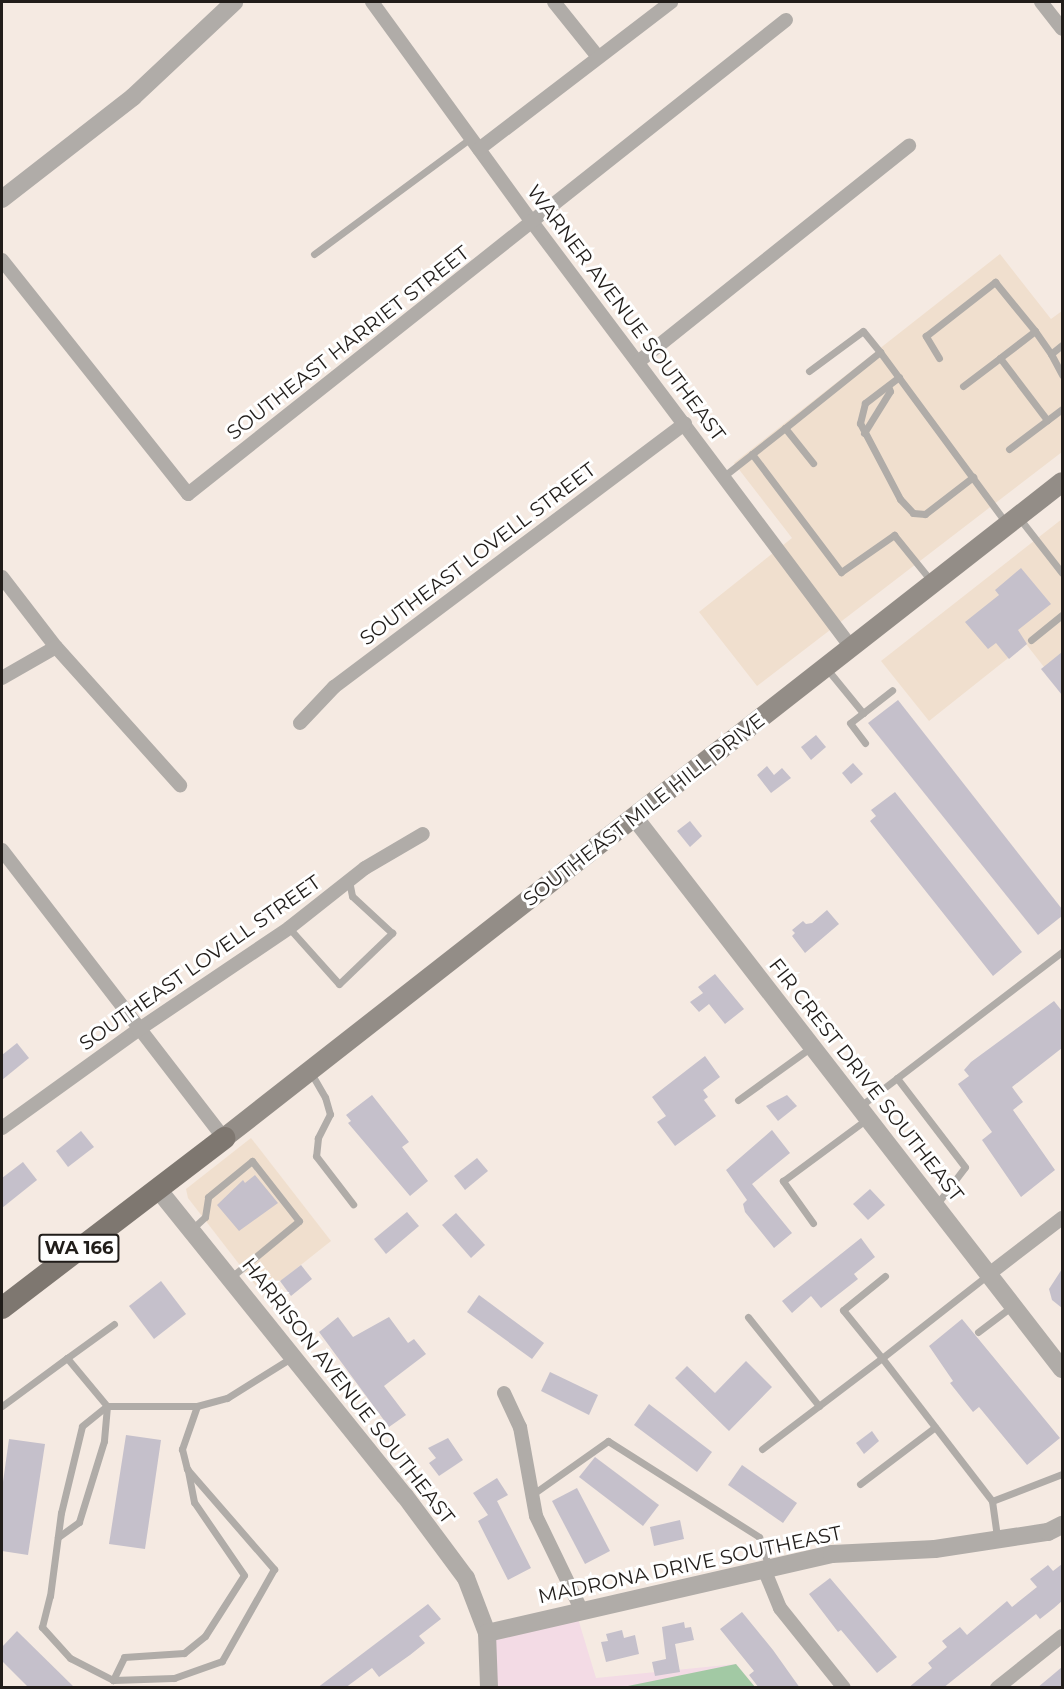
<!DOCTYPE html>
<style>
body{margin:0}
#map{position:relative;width:1064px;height:1689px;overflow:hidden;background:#f5eae2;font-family:Montserrat,sans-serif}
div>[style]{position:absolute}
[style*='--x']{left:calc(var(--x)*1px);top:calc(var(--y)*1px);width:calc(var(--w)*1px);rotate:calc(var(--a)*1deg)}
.commercial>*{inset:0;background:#f0dfce}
.education>*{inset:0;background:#f3dbe5}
.green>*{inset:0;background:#a2c9a4}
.building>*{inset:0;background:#c5c0cb}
.service>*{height:7px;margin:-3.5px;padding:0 3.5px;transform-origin:3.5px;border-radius:3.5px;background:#b0aca8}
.minor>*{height:14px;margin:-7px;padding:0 7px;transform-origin:7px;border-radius:7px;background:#b0aca8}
.tertiary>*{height:18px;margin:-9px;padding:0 9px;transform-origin:9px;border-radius:9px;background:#b0aca8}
.secondary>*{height:20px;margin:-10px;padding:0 10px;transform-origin:10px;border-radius:10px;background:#938d87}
.primary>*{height:22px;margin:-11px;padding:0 11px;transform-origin:11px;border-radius:11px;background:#7e7770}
span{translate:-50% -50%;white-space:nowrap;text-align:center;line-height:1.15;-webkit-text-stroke:6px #fff;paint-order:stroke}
.shield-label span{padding:2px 4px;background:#fff;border:2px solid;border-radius:4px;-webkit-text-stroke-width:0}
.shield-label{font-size:18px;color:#211d1a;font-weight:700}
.street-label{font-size:20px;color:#211d1a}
.frame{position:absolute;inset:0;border:3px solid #211d1a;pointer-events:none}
</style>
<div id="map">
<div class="commercial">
<div style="clip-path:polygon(1000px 254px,1051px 319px,1062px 311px,1062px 452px,757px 686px,699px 612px,792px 538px,734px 463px)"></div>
<div style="clip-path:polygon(1062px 519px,1062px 690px,1026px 644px,929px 721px,881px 661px)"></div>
<div style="clip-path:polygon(251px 1138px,331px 1241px,263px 1295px,188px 1198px,186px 1189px)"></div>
</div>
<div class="education">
<div style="clip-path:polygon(576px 1612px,596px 1678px,736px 1664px,755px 1687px,489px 1687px,487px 1633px)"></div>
</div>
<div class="green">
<div style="clip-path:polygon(736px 1664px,755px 1687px,623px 1687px)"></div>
</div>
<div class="building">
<div style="clip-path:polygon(1021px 568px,1051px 604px,1018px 630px,1027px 644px,1009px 659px,996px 643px,988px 649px,965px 622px,999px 595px,995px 590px)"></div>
<div style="clip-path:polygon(1062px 652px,1062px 695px,1041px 669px)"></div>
<div style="clip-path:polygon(898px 700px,1062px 909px,1062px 916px,1038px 935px,868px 723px)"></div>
<div style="clip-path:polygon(816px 735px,826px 747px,811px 760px,801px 747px)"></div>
<div style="clip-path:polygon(853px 763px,863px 774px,851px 784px,842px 773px)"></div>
<div style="clip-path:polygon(767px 766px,774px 775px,782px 768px,791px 778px,771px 793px,757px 775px)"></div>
<div style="clip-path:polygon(895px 792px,1022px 952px,993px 976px,870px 821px,876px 816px,871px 810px)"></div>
<div style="clip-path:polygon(690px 821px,702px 836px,690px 847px,677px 831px)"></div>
<div style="clip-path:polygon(827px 910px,839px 924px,805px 953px,792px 936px,795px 933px,792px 930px,803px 921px,806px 924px,812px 923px)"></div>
<div style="clip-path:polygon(715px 974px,744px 1009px,725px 1024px,709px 1004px,699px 1012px,690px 1002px,703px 993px,698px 987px)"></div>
<div style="clip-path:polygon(1054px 1001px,1062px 1011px,1062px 1048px,1012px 1087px,1023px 1102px,1013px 1110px,1055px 1170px,1021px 1197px,982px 1140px,992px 1132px,958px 1084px,969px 1076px,964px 1070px,971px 1062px)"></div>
<div style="clip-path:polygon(17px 1043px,29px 1058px,2px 1080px,2px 1055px)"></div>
<div style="clip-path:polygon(705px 1056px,720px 1077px,703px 1090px,708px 1097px,704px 1100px,716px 1116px,675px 1146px,657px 1122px,666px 1116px,652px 1097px)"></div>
<div style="clip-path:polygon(372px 1095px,409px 1142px,402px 1147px,428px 1181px,410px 1196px,348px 1123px,351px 1121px,346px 1115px)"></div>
<div style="clip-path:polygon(787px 1095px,797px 1106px,778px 1121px,766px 1106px)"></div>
<div style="clip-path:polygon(772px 1130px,790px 1153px,752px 1184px,792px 1233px,774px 1248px,745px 1212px,743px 1204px,747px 1200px,726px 1170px)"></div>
<div style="clip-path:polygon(81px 1131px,94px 1147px,68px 1167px,56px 1151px)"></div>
<div style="clip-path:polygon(477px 1158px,488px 1171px,465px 1190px,454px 1176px)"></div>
<div style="clip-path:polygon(23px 1162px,37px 1180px,2px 1208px,2px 1178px)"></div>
<div style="clip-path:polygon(255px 1175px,278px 1203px,239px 1231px,217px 1205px,243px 1180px,245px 1183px)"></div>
<div style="clip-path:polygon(870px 1189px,885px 1205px,868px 1220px,853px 1204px)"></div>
<div style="clip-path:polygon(407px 1212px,419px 1226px,386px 1254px,374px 1239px)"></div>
<div style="clip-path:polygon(456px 1213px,485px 1245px,471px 1258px,442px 1225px)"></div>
<div style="clip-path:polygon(861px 1238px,875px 1257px,854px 1274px,858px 1279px,821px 1308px,811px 1296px,792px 1313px,782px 1301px)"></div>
<div style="clip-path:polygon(301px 1265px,312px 1279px,291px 1296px,280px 1281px)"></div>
<div style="clip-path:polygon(1062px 1269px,1062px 1308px,1052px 1300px,1049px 1289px)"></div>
<div style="clip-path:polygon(161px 1281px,186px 1314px,154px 1339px,129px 1306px)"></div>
<div style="clip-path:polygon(479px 1295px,544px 1343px,532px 1359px,467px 1312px)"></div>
<div style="clip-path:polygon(338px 1317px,353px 1337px,389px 1317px,408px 1343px,414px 1339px,426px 1354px,384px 1386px,406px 1415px,389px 1427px,319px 1332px)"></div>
<div style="clip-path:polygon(962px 1319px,1060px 1438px,1027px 1465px,979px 1407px,973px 1412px,950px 1383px,953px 1381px,929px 1346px)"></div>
<div style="clip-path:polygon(746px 1361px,772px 1387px,729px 1431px,675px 1378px,687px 1366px,715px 1393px)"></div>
<div style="clip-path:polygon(550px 1372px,598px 1395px,589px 1415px,541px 1391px)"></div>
<div style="clip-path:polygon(649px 1404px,712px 1452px,697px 1472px,634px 1425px)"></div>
<div style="clip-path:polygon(872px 1431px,879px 1441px,864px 1454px,856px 1443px)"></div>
<div style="clip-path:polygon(126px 1435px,161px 1440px,145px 1549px,109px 1544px)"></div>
<div style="clip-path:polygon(448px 1438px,463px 1460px,439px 1476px,429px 1463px,436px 1458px,428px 1448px)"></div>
<div style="clip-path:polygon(9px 1439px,45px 1444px,28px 1555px,2px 1551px,2px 1489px)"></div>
<div style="clip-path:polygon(595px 1457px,659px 1505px,643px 1526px,579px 1477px)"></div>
<div style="clip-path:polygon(742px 1465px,797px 1503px,783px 1523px,728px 1485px)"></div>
<div style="clip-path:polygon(497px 1478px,508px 1495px,497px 1501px,531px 1568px,508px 1580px,478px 1521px,488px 1515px,473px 1493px)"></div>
<div style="clip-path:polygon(577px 1488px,610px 1551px,585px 1564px,552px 1501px)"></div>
<div style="clip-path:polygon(680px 1520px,684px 1539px,654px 1546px,650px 1527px)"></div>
<div style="clip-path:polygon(1062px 1564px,1062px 1601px,1054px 1608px,1040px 1619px,1036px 1614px,943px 1688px,908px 1688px,932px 1668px,928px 1663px,947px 1647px,942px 1641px,960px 1627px,967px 1635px,1007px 1601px,1012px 1607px,1037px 1587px,1030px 1579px,1048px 1565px,1053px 1571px)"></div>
<div style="clip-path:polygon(830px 1578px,897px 1657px,877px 1673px,841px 1630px,838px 1632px,809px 1594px)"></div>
<div style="clip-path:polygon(428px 1604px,441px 1619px,419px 1636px,425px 1643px,410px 1655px,379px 1677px,372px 1668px,345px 1688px,317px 1688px)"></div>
<div style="clip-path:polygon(742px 1612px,773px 1650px,800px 1688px,759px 1688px,749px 1675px,754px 1671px,720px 1629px)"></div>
<div style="clip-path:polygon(684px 1622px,685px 1628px,691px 1627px,694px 1640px,675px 1644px,680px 1672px,655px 1676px,652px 1662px,666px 1659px,662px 1627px)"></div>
<div style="clip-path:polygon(622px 1630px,624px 1638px,635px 1635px,639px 1654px,606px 1662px,601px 1642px,608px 1641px,606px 1634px)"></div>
<div style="clip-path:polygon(17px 1631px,75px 1688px,29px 1688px,2px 1661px,2px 1647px)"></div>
<div style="clip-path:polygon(1062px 1667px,1062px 1688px,1037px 1688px)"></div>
</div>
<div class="service">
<div style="--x:314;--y:254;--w:195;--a:-36.5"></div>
<div style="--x:1035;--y:331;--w:28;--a:55"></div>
<div style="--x:1062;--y:345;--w:14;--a:141"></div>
<div style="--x:1051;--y:354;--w:24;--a:62"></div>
<div style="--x:939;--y:358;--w:26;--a:-121"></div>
<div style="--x:926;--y:336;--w:88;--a:-38"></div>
<div style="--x:995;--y:282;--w:63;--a:50.8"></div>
<div style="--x:1035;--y:331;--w:44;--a:142.4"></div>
<div style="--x:809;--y:371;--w:67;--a:-36.5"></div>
<div style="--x:863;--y:331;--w:27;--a:51"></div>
<div style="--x:899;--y:377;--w:43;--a:142.6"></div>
<div style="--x:865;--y:403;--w:21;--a:104"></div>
<div style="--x:860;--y:423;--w:86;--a:62.2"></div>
<div style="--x:900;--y:499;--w:19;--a:47"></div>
<div style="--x:913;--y:513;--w:12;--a:5"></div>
<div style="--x:925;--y:514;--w:61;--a:-37.6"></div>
<div style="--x:963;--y:386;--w:46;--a:-37.1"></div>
<div style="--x:1000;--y:358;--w:78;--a:52.8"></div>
<div style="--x:785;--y:428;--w:122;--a:-38.7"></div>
<div style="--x:880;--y:352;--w:212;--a:53.6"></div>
<div style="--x:864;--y:433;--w:49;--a:-58.2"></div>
<div style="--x:890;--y:391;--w:5;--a:-112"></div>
<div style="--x:1009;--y:449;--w:66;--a:-37"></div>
<div style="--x:752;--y:454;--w:42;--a:-38.2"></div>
<div style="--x:785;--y:428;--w:45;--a:51.3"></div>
<div style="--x:724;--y:476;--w:36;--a:-38"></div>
<div style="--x:752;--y:454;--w:148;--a:53"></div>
<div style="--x:841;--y:572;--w:65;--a:-34.9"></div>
<div style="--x:894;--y:535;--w:60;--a:51"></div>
<div style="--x:1020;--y:519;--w:68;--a:52.1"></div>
<div style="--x:1031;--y:640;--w:40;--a:-39"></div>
<div style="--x:827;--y:669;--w:57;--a:50.7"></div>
<div style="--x:863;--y:713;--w:37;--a:-38"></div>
<div style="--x:863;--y:713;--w:16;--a:142"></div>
<div style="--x:850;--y:723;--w:25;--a:53"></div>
<div style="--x:289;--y:928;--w:75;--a:48.2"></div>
<div style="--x:339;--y:984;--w:74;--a:-43.9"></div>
<div style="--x:392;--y:933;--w:54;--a:-137.2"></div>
<div style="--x:352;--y:896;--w:15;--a:-101"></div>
<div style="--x:311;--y:1073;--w:28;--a:60"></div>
<div style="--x:325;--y:1097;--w:18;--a:74"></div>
<div style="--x:330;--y:1114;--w:27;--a:117"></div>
<div style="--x:318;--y:1138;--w:18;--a:96"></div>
<div style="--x:316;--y:1156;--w:61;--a:52.4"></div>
<div style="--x:738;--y:1100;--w:89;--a:-35.8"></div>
<div style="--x:859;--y:1107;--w:48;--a:-37.3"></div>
<div style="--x:937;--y:1204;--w:46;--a:-52.9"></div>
<div style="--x:965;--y:1167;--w:112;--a:-127.4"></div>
<div style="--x:897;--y:1078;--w:208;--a:-37.4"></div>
<div style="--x:813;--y:1223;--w:52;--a:-125.5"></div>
<div style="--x:783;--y:1181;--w:106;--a:-36.5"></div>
<div style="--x:191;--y:1230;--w:19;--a:-43"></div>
<div style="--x:205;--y:1217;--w:20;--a:-81"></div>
<div style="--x:208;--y:1197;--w:57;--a:-39.3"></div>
<div style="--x:252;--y:1161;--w:76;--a:51.9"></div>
<div style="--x:299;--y:1221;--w:89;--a:140.4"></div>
<div style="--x:885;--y:1276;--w:54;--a:141"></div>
<div style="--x:843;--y:1310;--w:62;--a:50.9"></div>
<div style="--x:882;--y:1358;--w:136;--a:-38.1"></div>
<div style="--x:748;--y:1317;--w:114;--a:51.4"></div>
<div style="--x:978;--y:1332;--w:41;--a:-37.1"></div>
<div style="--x:67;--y:1358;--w:58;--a:-35.9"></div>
<div style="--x:2;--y:1406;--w:81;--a:-36.4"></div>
<div style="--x:67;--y:1358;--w:62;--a:50.2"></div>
<div style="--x:107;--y:1406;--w:35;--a:95"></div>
<div style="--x:104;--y:1441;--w:85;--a:107.2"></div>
<div style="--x:79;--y:1522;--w:26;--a:144"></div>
<div style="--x:197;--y:1406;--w:46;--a:109.2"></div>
<div style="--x:182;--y:1449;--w:21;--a:76"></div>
<div style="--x:187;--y:1469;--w:133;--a:49"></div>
<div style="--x:274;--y:1569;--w:106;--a:119.5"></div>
<div style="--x:222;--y:1661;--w:51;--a:160.5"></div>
<div style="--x:174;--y:1678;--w:61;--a:178.1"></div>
<div style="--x:113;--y:1680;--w:48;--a:-152.9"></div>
<div style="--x:70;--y:1658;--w:42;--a:-132.1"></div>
<div style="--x:42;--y:1627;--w:32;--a:-76"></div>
<div style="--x:50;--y:1596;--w:84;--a:-82.5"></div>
<div style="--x:61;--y:1513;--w:89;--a:-76.4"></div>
<div style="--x:82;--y:1426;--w:32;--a:-39"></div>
<div style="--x:107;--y:1406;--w:90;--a:0"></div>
<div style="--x:197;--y:1406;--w:31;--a:-15"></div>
<div style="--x:227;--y:1398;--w:75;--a:-32"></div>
<div style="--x:762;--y:1449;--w:151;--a:-37.2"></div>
<div style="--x:882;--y:1358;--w:180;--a:52.4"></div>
<div style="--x:992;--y:1501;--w:75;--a:-21.1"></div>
<div style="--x:860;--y:1484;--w:94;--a:-37.2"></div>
<div style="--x:533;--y:1494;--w:92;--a:-35.2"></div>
<div style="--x:608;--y:1441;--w:179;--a:32.4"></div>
<div style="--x:759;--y:1537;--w:33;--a:72"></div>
<div style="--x:992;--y:1501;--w:36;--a:82"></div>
<div style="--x:113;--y:1680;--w:25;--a:-64"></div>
<div style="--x:124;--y:1657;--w:60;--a:-3.8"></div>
<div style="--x:184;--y:1653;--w:27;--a:-39"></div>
<div style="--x:205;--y:1636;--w:72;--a:-57.4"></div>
<div style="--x:244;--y:1575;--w:88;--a:-124.4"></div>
<div style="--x:194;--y:1502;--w:33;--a:-101"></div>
</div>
<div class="minor">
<div style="--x:372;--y:2;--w:272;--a:54"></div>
<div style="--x:532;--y:222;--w:531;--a:53.11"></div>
<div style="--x:554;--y:2;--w:70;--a:51.3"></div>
<div style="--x:1041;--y:2;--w:34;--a:52"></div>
<div style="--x:479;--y:149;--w:242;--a:-37.4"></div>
<div style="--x:2;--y:260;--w:299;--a:51.5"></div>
<div style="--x:188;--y:494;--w:763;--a:-38.4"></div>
<div style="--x:638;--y:362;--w:347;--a:-38.6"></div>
<div style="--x:2;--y:577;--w:88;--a:52.4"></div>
<div style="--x:56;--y:647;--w:186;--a:48.1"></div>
<div style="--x:2;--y:678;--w:62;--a:-29.9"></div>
<div style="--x:300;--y:723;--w:50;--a:-46.6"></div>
<div style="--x:334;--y:687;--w:439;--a:-36.9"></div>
<div style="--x:2;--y:850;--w:364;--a:52.4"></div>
<div style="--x:2;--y:1128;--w:168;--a:-35.8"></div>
<div style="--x:138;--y:1030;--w:182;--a:-34"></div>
<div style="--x:289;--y:928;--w:97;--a:-38.3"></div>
<div style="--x:365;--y:868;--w:67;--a:-30.4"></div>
<div style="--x:989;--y:1274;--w:92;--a:-37.5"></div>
<div style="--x:504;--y:1393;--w:38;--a:65"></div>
<div style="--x:520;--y:1427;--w:90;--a:79.8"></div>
<div style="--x:536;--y:1516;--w:106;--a:64.2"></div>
<div style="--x:764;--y:1569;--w:42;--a:67.7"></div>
<div style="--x:780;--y:1608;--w:102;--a:51.3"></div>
<div style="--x:997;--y:1688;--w:83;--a:-38.7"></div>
</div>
<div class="tertiary">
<div style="--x:2;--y:199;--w:166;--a:-37.9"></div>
<div style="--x:133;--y:97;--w:139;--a:-43.2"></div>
<div style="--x:635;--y:818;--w:697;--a:52.23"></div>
<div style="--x:157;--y:1188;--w:395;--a:51.2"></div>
<div style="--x:405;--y:1496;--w:102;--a:53.4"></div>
<div style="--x:466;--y:1578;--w:59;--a:69.1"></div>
<div style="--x:487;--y:1633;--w:55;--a:87.9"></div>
<div style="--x:487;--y:1633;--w:354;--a:-12.9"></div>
<div style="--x:832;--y:1554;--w:103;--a:-2.8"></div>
<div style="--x:935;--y:1549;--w:114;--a:-8.6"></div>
<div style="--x:1048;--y:1532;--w:16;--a:-27"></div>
</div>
<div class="secondary">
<div style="--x:224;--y:1138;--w:1064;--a:-38.05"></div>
</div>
<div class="primary">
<div style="--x:2;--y:1308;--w:280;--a:-37.4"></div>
</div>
<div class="shield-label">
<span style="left:79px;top:1248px">WA 166</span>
</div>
<div class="street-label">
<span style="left:626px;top:313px;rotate:53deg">WARNER AVENUE SOUTHEAST</span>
<span style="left:348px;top:343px;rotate:-38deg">SOUTHEAST HARRIET STREET</span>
<span style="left:478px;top:554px;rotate:-37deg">SOUTHEAST LOVELL STREET</span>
<span style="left:644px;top:810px;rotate:-38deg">SOUTHEAST MILE HILL DRIVE</span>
<span style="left:200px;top:963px;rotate:-35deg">SOUTHEAST LOVELL STREET</span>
<span style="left:866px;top:1080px;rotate:52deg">FIR CREST DRIVE SOUTHEAST</span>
<span style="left:348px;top:1391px;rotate:52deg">HARRISON AVENUE SOUTHEAST</span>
<span style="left:690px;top:1565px;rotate:-12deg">MADRONA DRIVE SOUTHEAST</span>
</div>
<div class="frame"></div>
</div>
